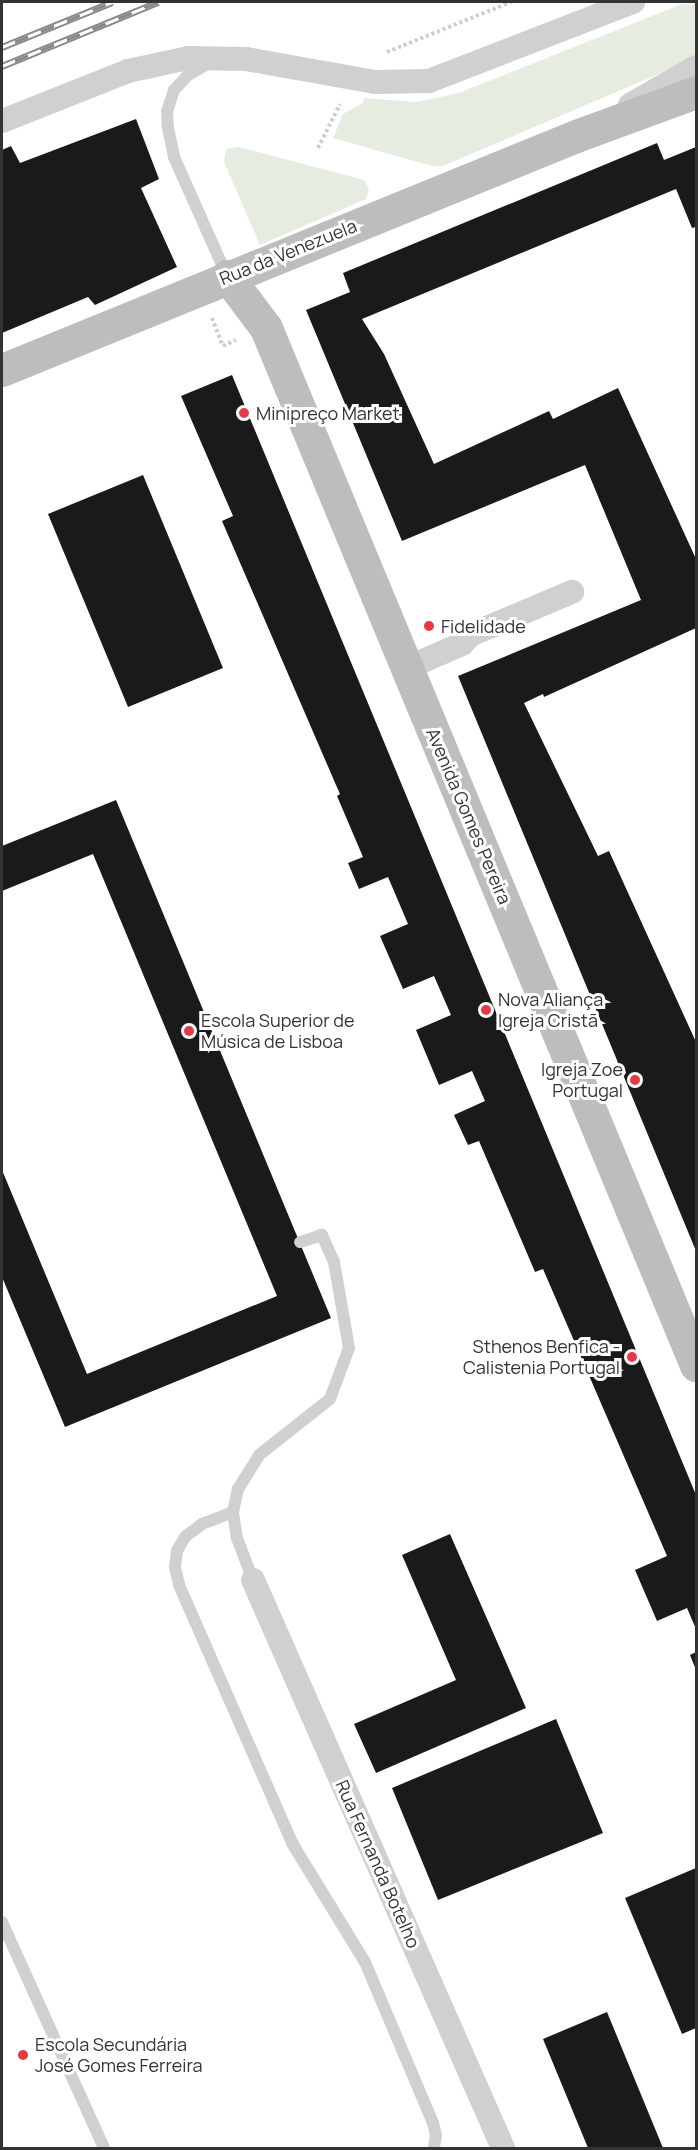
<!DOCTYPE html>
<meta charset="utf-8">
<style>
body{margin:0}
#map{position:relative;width:698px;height:2150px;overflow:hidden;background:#fff;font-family:Manrope,sans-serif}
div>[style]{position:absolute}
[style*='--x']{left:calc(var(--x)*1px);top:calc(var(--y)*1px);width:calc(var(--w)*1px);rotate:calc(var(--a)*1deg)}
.green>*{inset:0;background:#e6ecdf}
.building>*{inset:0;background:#1a1a1a}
.path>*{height:4px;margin-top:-2px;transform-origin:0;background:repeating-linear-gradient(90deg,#cdcdcd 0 3px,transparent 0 6px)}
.lane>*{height:12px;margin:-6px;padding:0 6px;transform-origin:6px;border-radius:6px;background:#d0d0d0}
.street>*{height:24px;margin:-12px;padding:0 12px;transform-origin:12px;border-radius:12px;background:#d0d0d0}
.secondary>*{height:33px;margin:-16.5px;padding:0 16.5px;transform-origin:16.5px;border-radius:16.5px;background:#bdbdbd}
.rail>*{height:7px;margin-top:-3.5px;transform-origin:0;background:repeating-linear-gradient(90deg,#fff 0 14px,#888 0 28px);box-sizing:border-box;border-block:2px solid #888}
.dots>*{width:16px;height:16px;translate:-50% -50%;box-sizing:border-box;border:3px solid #fff;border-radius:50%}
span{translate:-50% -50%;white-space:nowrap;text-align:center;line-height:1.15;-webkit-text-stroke:6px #fff;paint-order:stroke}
.street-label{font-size:18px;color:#333}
.poi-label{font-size:18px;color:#333}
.left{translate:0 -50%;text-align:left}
.right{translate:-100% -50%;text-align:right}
.frame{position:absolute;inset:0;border:3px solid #333;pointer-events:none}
</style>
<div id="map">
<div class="green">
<div style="clip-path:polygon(682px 4px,696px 5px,696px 58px,443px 166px,432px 166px,333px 138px,343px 114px,363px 103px,364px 98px,417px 102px,459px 93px)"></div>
<div style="clip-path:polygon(239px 147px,364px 180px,369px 190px,366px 199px,260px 245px,224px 162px,226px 149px)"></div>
</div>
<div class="building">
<div style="clip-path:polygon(136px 119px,159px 179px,141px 188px,177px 267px,95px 305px,88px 297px,2px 333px,2px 150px,11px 146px,20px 163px)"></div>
<div style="clip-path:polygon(657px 143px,664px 160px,696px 147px,696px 227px,692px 228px,676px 189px,362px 319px,384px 354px,434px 464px,549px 411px,553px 419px,618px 388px,696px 559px,696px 628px,544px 697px,543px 694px,524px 703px,598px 856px,609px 851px,696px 1042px,696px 1251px,458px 676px,641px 600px,585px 465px,402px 541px,306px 310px,350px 292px,343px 273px)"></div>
<div style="clip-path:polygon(232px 375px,696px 1495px,696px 1629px,687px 1608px,657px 1621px,635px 1570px,667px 1556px,543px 1269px,535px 1272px,479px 1141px,468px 1145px,454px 1115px,485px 1101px,472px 1071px,439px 1085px,416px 1030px,451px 1015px,434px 976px,403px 989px,380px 936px,408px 924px,388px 877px,359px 889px,348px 863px,363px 857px,337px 796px,340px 794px,336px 785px,222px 521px,233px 516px,181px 396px)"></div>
<div style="clip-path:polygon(143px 475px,223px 668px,128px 707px,48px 514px)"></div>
<div style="clip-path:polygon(116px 800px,331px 1318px,65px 1427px,2px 1277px,2px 1170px,87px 1374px,277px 1296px,93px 854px,2px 891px,2px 846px)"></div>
<div style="clip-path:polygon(450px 1534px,526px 1708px,376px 1773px,354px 1724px,456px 1680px,402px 1555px)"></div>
<div style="clip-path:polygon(696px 1652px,696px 1670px,690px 1655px)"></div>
<div style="clip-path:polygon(556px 1719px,603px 1833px,438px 1900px,392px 1788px)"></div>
<div style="clip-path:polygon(696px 1868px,696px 2028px,682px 2034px,625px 1898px)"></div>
<div style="clip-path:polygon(607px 2012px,663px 2148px,588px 2148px,543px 2039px)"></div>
</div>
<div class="path">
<div style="--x:387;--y:52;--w:134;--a:-22"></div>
<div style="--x:318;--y:148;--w:49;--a:-63.4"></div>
<div style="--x:212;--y:318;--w:30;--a:69"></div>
<div style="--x:223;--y:346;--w:14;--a:-25"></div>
</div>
<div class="lane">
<div style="--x:209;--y:63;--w:24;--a:150"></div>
<div style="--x:188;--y:75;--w:21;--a:133"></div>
<div style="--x:174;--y:90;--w:22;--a:108"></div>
<div style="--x:167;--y:111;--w:17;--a:87"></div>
<div style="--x:168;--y:128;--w:30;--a:78"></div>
<div style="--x:174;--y:157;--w:130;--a:66"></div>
<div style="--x:233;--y:1512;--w:33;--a:159"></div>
<div style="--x:202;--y:1524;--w:21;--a:143"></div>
<div style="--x:185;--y:1537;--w:16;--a:120"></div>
<div style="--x:177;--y:1551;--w:16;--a:97"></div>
<div style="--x:175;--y:1567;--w:18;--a:77"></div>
<div style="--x:179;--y:1585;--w:282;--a:66.3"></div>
<div style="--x:292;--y:1843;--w:140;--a:58.5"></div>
<div style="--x:365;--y:1962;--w:175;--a:67.1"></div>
<div style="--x:433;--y:2123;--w:12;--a:76"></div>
<div style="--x:436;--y:2135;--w:13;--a:99"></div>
<div style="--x:253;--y:1580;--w:45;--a:-110.9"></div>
<div style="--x:237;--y:1538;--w:26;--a:-99"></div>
<div style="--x:233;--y:1512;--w:24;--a:-78"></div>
<div style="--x:238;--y:1489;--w:40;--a:-58"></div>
<div style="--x:259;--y:1455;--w:90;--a:-38.3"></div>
<div style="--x:330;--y:1399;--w:54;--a:-69.6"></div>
<div style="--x:349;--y:1348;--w:87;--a:-99.9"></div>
<div style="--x:334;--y:1262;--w:30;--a:-114"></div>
<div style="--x:322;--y:1235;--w:23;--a:162"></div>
<div style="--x:2;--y:1922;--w:248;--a:65.7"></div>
</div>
<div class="street">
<div style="--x:630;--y:105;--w:76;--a:-29.9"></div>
<div style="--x:2;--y:121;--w:136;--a:-21.6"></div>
<div style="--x:128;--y:71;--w:61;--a:-12.2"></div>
<div style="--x:188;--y:58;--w:58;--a:1"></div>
<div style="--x:246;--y:59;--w:131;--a:10.1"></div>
<div style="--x:375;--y:82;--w:54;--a:-1.1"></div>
<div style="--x:429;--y:81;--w:219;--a:-21.2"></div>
<div style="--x:407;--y:668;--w:60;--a:-23.6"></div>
<div style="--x:462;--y:644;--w:12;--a:-48"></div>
<div style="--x:470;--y:635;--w:111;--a:-22.9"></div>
<div style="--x:253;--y:1580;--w:621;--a:66.24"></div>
</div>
<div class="secondary">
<div style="--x:227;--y:276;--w:65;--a:53.1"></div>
<div style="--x:266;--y:328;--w:1123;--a:67.48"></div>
<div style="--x:2;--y:370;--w:620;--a:-22.18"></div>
<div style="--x:576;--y:136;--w:128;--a:-20.1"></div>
</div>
<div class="rail">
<div style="--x:2;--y:47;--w:119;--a:-22.2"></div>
<div style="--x:2;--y:66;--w:169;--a:-22.3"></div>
</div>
<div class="dots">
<div style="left:244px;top:413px;background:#e63946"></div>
<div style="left:429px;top:626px;background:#e63946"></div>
<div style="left:486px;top:1010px;background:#e63946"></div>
<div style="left:189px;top:1031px;background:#e63946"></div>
<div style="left:635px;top:1080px;background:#e63946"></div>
<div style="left:632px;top:1357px;background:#e63946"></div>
<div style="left:23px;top:2055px;background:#e63946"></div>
</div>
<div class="street-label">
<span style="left:288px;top:252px;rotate:-22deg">Rua da Venezuela</span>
<span style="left:469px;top:816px;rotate:67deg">Avenida Gomes Pereira</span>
<span style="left:378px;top:1864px;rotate:66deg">Rua Fernanda Botelho</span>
</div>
<div class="poi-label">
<span class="left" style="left:256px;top:413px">Minipreço Market</span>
<span class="left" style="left:441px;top:626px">Fidelidade</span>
<span class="left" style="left:498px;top:1010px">Nova Aliança<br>Igreja Cristã</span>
<span class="left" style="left:201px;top:1031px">Escola Superior de<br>Música de Lisboa</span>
<span class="right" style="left:623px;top:1080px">Igreja Zoe<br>Portugal</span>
<span class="right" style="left:620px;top:1357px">Sthenos Benfica -<br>Calistenia Portugal</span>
<span class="left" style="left:35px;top:2055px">Escola Secundária<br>José Gomes Ferreira</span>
</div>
<div class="frame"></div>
</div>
